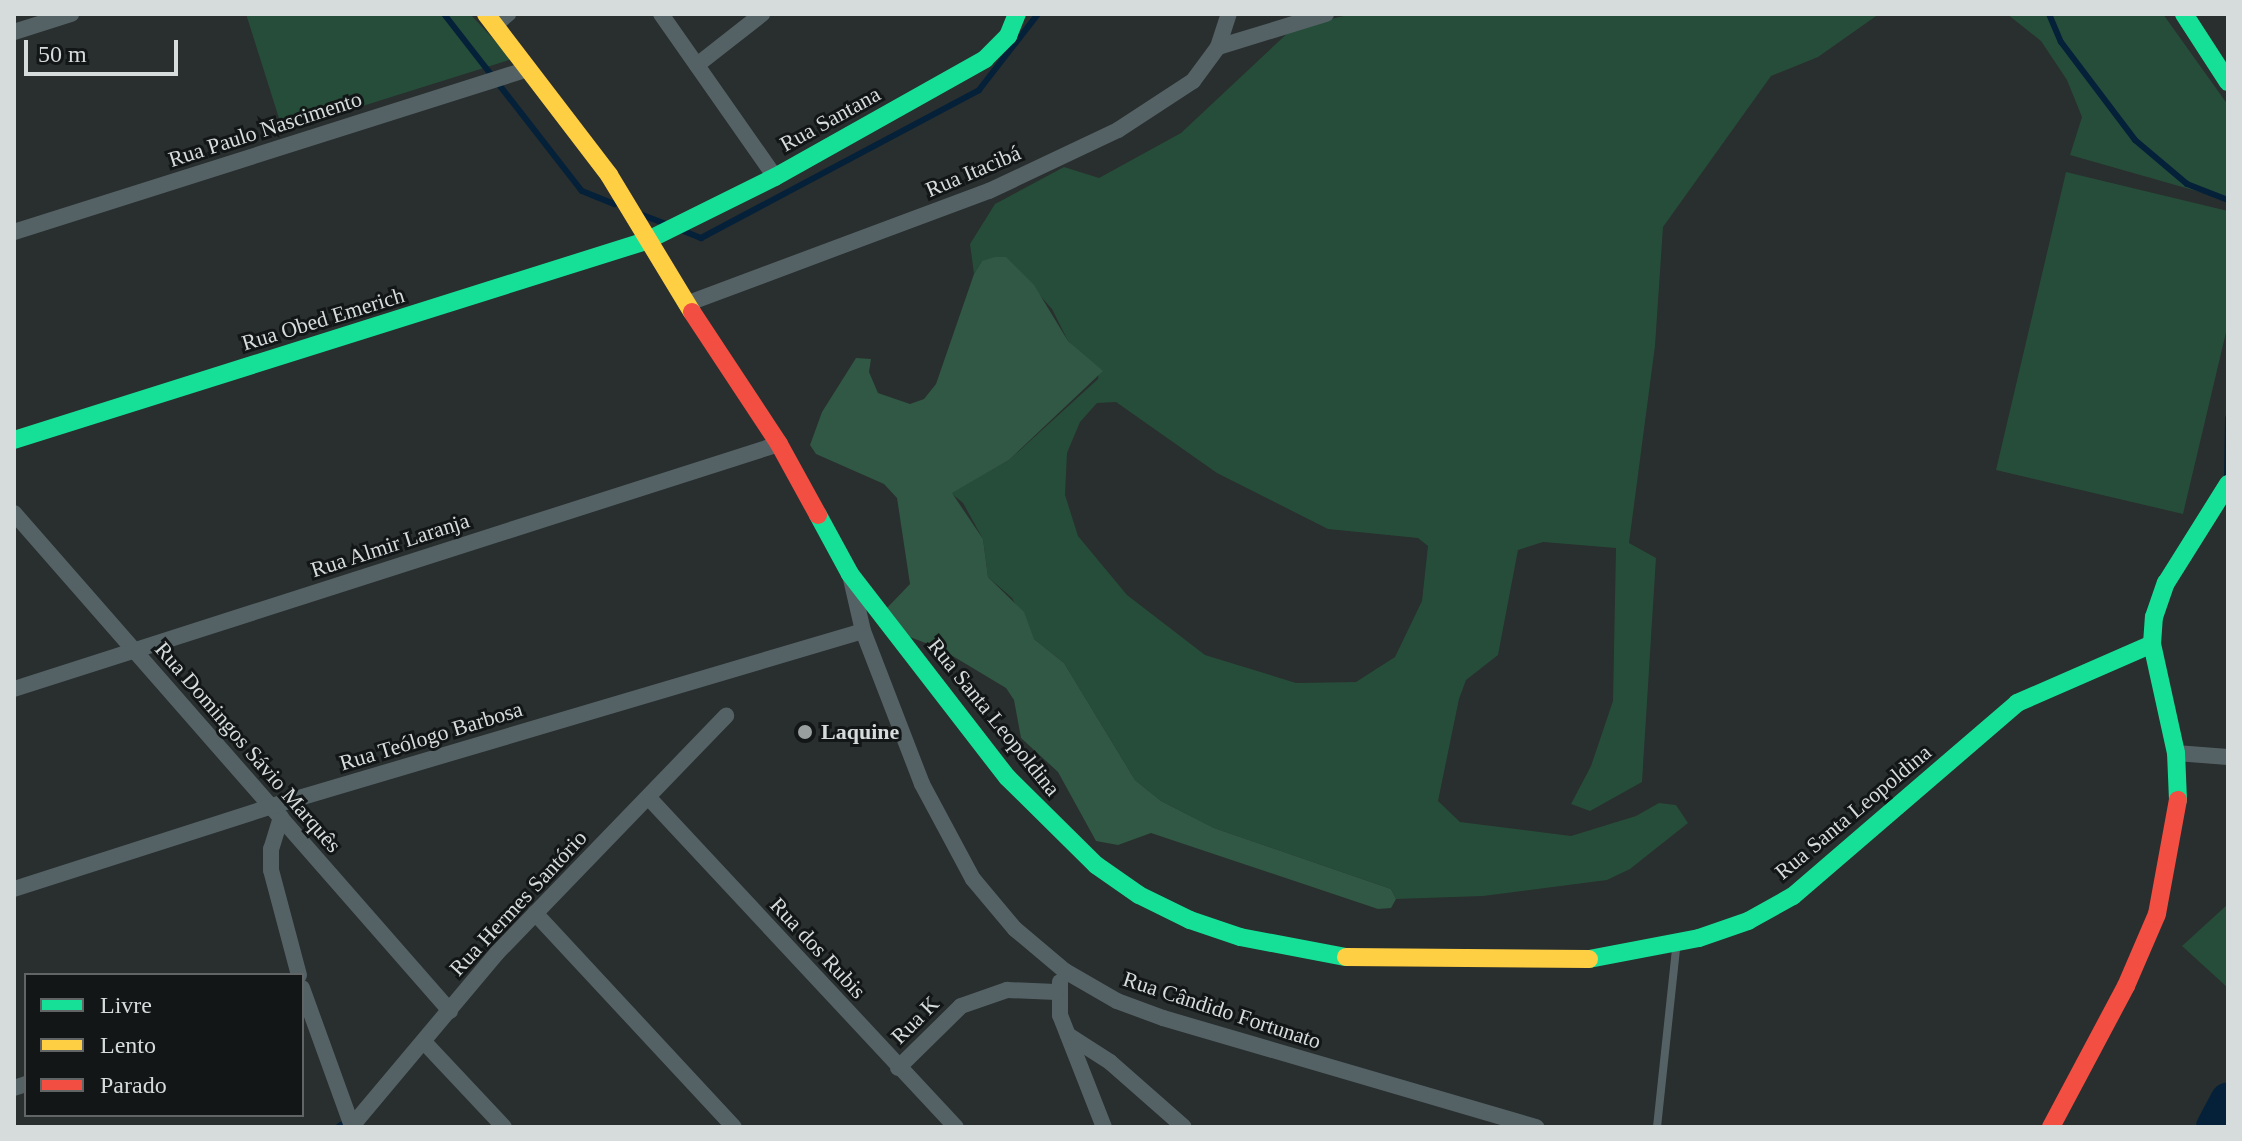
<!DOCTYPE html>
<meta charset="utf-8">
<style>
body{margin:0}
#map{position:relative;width:2242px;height:1141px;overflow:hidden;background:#292e2e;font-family:Georgia,serif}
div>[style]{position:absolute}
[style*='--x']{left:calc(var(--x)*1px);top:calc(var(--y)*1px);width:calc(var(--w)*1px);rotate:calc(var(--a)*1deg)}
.green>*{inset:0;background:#264d39}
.forest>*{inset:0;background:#305844}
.stream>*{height:6px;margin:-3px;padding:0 3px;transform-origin:3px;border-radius:3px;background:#042139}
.river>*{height:36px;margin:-18px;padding:0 18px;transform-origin:18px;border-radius:18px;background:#042139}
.lane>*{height:8px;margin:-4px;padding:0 4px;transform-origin:4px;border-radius:4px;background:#546266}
.street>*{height:16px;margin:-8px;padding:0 8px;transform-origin:8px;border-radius:8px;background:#546266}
.fast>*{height:18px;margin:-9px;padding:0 9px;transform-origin:9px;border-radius:9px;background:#16e098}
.slow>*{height:18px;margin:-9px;padding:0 9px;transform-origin:9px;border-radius:9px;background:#ffcf43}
.jam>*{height:18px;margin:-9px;padding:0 9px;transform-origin:9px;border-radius:9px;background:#f24e42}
.dots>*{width:22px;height:22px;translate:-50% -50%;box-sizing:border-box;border:4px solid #131617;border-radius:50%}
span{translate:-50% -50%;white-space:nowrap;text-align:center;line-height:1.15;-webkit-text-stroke:6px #131617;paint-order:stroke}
.street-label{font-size:22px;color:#d6dbdc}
.poi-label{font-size:22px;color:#d6dbdc;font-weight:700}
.left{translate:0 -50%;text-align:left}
.frame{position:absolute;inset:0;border:16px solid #d6dbdc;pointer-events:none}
.legend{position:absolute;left:24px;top:973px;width:280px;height:144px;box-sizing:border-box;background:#131617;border:2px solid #616566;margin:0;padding:10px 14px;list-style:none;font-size:24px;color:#d6dbdc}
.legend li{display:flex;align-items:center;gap:16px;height:40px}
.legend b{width:40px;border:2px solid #616566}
.scale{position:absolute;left:24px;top:40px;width:154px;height:36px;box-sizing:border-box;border:4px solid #d6dbdc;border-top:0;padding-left:10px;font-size:24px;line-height:28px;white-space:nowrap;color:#d6dbdc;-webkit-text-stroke:6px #131617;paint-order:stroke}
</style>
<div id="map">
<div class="green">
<div style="clip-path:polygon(246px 14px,470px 14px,512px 59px,283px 131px)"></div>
<div style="clip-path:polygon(evenodd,1352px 14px,1879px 14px,1818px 57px,1771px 76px,1663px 227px,1655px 346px,1629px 543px,1656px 558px,1642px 782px,1590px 811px,1571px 804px,1591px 766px,1613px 701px,1616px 548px,1543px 542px,1518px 550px,1498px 655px,1466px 680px,1459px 699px,1438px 801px,1460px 822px,1571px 836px,1636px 816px,1659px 803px,1676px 805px,1688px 823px,1630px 869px,1607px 880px,1483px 896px,1396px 899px,1391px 889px,1214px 828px,1161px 801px,1135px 780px,1064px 663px,1034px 639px,1012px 598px,988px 577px,983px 539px,963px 503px,951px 493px,1009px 460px,1098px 379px,1099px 370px,1068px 341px,1052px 309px,1019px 272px,982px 261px,974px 274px,970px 244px,995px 204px,1064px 167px,1099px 178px,1181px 133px,1293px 28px,1352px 14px,1116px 402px,1217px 473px,1328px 529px,1418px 538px,1428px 546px,1422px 601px,1395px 657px,1356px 682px,1296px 683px,1205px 655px,1127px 595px,1078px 536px,1065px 495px,1067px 453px,1080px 422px,1097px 403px,1116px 402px)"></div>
<div style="clip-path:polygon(2007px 14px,2163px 14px,2228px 105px,2228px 200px,2070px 155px,2082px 117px,2067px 80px,2041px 41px)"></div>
<div style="clip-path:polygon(2066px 172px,2228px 211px,2228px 324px,2183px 514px,1996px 470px)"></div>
<div style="clip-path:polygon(2228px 904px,2228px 988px,2182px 946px)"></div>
</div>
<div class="forest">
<div style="clip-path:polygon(995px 257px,1006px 257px,1034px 285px,1068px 341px,1103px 371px,1009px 460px,952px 493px,983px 539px,988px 577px,1024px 612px,1034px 639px,1064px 663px,1135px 780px,1161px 801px,1214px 828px,1391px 889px,1396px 899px,1391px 908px,1378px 909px,1151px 833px,1118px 845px,1096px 841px,1058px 772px,1021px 738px,1014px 700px,1006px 688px,941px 649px,897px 632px,885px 610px,910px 584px,897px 498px,884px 484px,816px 454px,810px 445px,822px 412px,856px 358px,871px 359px,869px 372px,878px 393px,910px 404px,924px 399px,936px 384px,974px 274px,982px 261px)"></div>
</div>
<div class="stream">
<div style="--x:444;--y:14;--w:224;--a:52.1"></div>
<div style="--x:582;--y:191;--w:35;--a:22"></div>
<div style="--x:2049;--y:14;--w:30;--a:67"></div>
<div style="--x:2061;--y:42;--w:123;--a:52.9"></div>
<div style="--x:2135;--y:140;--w:68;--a:40.2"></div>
<div style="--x:2187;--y:184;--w:44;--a:21.3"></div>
<div style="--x:640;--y:214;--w:25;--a:21"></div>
<div style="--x:681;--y:230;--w:22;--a:22"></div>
<div style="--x:701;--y:238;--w:315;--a:-28"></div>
<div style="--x:979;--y:90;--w:96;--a:-52.2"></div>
<div style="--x:2227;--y:478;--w:60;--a:-89"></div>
<div style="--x:338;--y:1127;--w:4;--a:-34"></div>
</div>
<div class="river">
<div style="--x:2214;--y:1127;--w:30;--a:-62"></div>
</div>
<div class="lane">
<div style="--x:1657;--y:1127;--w:180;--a:-83.9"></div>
</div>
<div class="street">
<div style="--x:661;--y:14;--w:199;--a:55"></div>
<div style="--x:496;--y:24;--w:16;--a:-40"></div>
<div style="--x:14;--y:32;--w:60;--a:-17.5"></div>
<div style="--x:1218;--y:47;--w:113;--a:-17"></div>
<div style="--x:697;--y:65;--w:83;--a:-38.1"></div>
<div style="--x:14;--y:232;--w:539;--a:-17.59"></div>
<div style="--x:686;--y:304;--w:323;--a:-20.5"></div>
<div style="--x:989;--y:191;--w:143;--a:-25.3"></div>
<div style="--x:1118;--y:130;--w:90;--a:-33.2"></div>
<div style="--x:1193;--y:81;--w:42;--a:-53.7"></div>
<div style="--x:1218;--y:47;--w:35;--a:-72"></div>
<div style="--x:14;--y:513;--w:662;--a:48.8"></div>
<div style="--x:851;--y:579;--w:53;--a:77"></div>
<div style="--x:863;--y:631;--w:164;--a:68.9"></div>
<div style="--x:922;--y:784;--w:108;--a:61.8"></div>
<div style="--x:973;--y:879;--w:65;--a:50"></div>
<div style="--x:1015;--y:929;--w:65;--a:40"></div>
<div style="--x:1065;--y:971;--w:60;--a:30"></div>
<div style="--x:1117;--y:1001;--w:49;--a:20.3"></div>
<div style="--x:1163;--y:1018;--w:389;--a:16.3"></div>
<div style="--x:14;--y:689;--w:803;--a:-17.76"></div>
<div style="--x:2176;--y:753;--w:52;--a:4.4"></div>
<div style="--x:649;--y:798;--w:450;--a:47"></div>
<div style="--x:281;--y:817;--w:34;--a:107"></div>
<div style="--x:271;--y:849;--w:21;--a:90"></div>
<div style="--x:271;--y:870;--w:109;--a:75.1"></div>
<div style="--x:14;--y:889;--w:271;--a:-17.8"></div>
<div style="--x:272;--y:806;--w:616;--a:-16.49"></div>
<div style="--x:535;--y:913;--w:292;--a:47.1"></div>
<div style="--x:1060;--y:982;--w:33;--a:90"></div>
<div style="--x:1060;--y:1015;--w:120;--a:68.6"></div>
<div style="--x:302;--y:988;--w:147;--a:70.1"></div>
<div style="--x:1068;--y:1035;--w:50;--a:32.7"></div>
<div style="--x:1110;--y:1062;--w:98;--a:41.3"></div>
<div style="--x:425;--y:1043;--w:115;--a:46.8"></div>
<div style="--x:898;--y:1068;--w:88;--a:-44.5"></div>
<div style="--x:961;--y:1006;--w:49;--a:-19.2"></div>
<div style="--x:1007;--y:990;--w:49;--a:2.3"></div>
<div style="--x:14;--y:1088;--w:13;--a:-18"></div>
<div style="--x:351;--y:1127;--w:227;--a:-50"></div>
<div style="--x:497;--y:953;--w:330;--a:-46"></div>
</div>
<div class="fast">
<div style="--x:2184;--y:14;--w:81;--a:57.1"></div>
<div style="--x:14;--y:440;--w:663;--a:-17.48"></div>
<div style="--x:646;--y:241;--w:144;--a:-26.4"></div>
<div style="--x:775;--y:177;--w:241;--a:-29.3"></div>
<div style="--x:985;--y:59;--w:33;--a:-45"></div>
<div style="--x:1008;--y:36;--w:24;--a:-68"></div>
<div style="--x:818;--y:515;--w:67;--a:61.5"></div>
<div style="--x:850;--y:574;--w:257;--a:52.3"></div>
<div style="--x:1007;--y:777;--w:125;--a:44.7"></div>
<div style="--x:1096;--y:865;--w:52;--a:34.9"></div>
<div style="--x:1139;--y:895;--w:57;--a:26.1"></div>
<div style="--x:1190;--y:920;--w:53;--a:18.8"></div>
<div style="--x:1240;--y:937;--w:108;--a:10.7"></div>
<div style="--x:2178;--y:800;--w:47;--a:-92.4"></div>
<div style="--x:2176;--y:753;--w:112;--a:-102.4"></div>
<div style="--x:2152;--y:644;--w:27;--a:-86"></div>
<div style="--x:2154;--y:617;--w:36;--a:-71"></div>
<div style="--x:2166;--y:583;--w:117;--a:-57.9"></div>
<div style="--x:1589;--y:959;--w:112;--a:-10.8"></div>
<div style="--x:1699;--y:938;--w:52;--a:-19.1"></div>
<div style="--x:1748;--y:921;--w:51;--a:-29.1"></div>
<div style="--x:1793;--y:896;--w:296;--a:-40.7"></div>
<div style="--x:2017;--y:703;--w:147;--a:-23.6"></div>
</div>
<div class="slow">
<div style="--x:486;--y:14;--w:203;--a:52.6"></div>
<div style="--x:609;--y:175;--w:160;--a:58.8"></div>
<div style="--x:1346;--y:957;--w:243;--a:0.5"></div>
</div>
<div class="jam">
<div style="--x:692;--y:312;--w:158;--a:56.6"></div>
<div style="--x:779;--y:444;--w:81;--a:61.2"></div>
<div style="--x:2051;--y:1127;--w:160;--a:-62"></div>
<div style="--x:2126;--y:986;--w:78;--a:-66.7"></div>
<div style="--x:2157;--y:914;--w:116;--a:-79.6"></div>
</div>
<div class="dots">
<div style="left:805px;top:732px;background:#999e9f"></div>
</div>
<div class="street-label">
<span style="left:830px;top:119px;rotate:-29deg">Rua Santana</span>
<span style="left:265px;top:129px;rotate:-18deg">Rua Paulo Nascimento</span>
<span style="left:973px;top:171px;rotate:-23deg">Rua Itacibá</span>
<span style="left:323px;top:319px;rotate:-17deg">Rua Obed Emerich</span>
<span style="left:390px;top:545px;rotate:-18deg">Rua Almir Laranja</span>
<span style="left:994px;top:717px;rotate:51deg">Rua Santa Leopoldina</span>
<span style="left:431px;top:736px;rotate:-17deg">Rua Teólogo Barbosa</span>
<span style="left:248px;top:747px;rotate:49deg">Rua Domingos Sávio Marquês</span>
<span style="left:1853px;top:812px;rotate:-40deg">Rua Santa Leopoldina</span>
<span style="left:518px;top:903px;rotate:-47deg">Rua Hermes Santório</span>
<span style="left:818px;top:948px;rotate:47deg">Rua dos Rubis</span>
<span style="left:1222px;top:1010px;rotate:18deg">Rua Cândido Fortunato</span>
<span style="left:915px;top:1020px;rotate:-45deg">Rua K</span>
</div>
<div class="poi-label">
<span class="left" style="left:821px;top:732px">Laquine</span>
</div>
<div class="frame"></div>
<ul class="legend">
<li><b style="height:10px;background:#16e098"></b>Livre</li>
<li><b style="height:10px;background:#ffcf43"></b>Lento</li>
<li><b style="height:10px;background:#f24e42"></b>Parado</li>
</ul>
<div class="scale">50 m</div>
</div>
